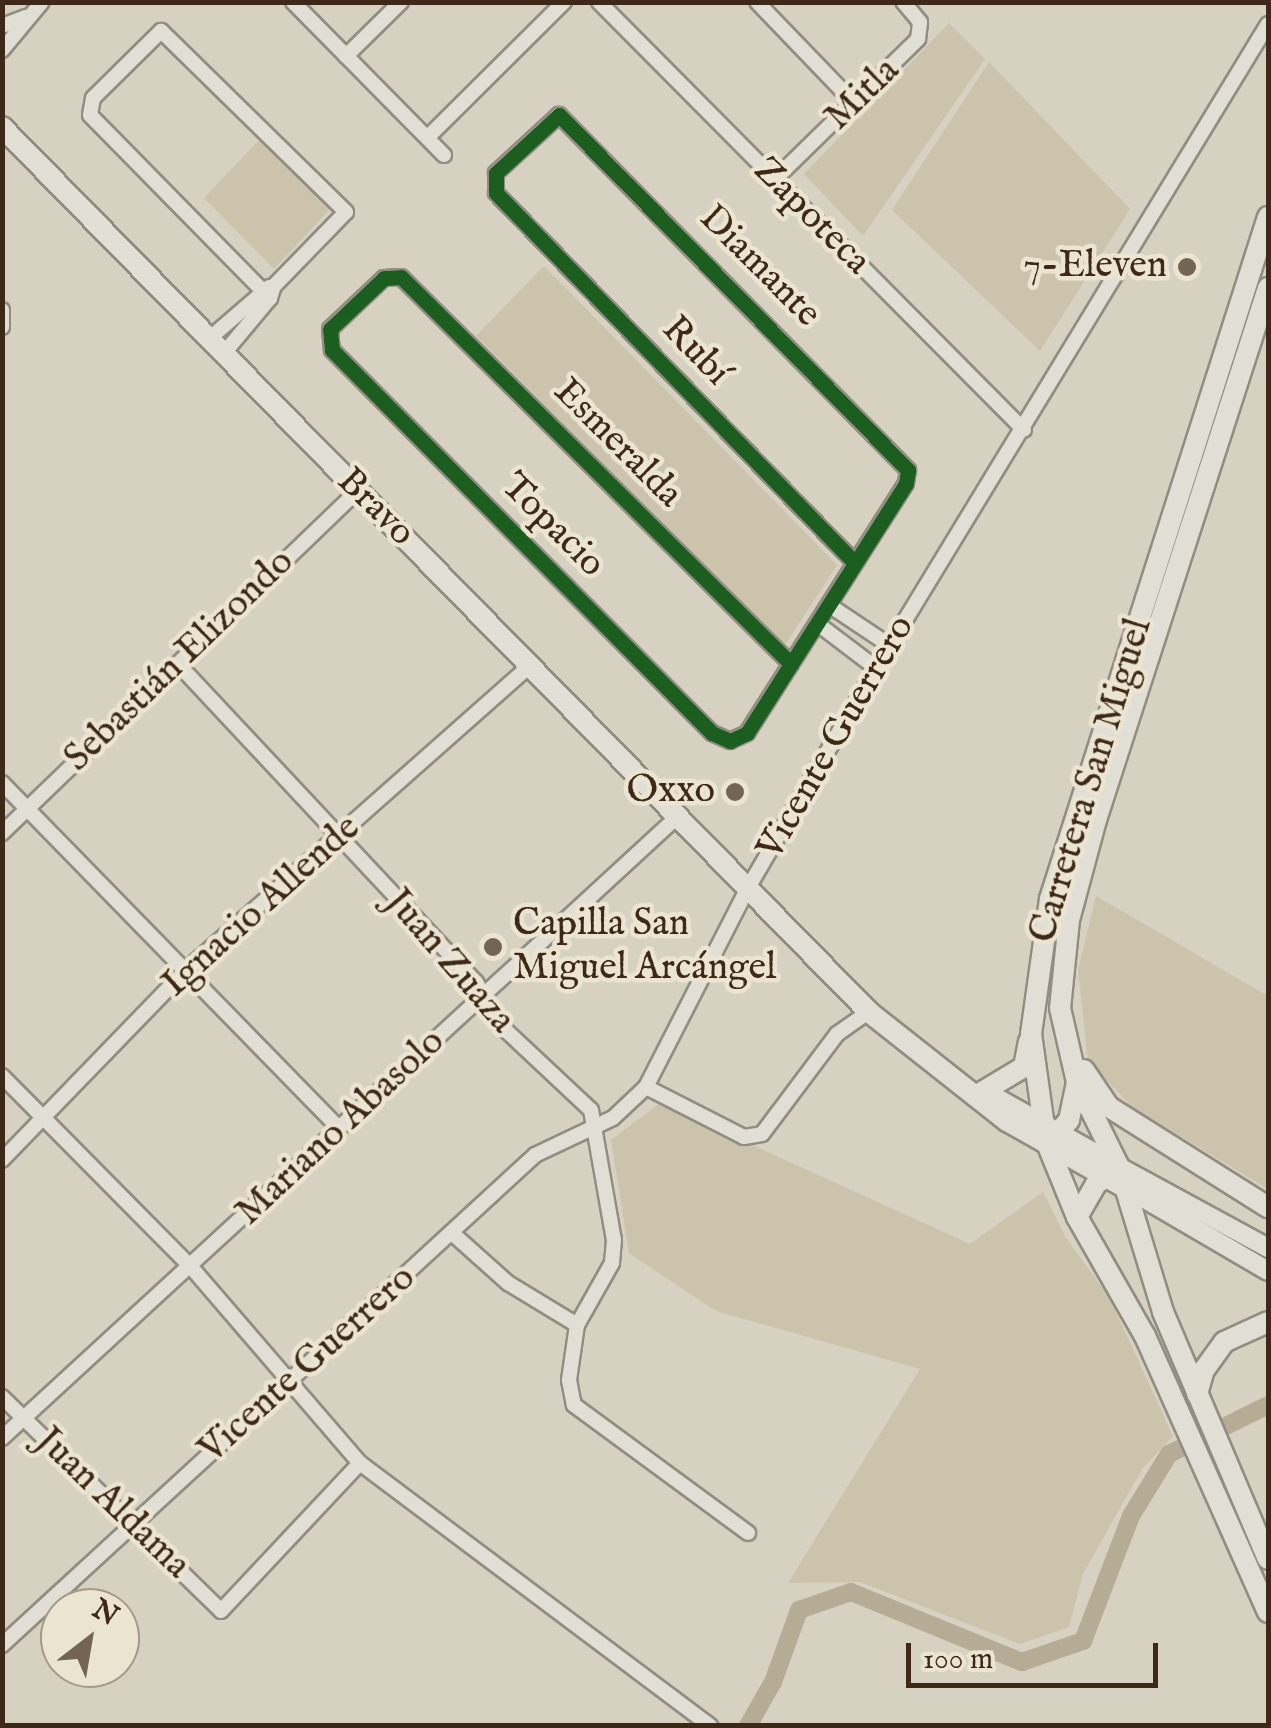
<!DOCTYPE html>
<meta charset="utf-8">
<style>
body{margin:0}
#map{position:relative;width:1271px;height:1728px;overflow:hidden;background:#d6d1c1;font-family:"IM FELL English",serif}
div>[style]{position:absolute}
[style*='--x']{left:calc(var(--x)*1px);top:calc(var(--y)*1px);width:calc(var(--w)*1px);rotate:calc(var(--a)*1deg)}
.green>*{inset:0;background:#ccc3ad}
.canal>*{height:18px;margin:-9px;padding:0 9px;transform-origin:9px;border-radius:9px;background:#b6ab95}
.roads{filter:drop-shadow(2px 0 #928c81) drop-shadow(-2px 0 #928c81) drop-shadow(0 2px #928c81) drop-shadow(0 -2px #928c81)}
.minor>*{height:14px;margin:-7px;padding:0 7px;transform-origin:7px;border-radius:7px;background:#e0ded5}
.tertiary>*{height:18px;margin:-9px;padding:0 9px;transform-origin:9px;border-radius:9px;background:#e0ded5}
.secondary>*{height:20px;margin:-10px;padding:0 10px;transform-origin:10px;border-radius:10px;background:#e0ded5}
.cycleway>*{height:15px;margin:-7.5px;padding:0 7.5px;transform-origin:7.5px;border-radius:7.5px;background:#1b5e20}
.dots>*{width:28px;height:28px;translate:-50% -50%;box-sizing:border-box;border:5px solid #eae4d1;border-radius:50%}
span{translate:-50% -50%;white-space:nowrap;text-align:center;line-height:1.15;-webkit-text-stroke:9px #eae4d1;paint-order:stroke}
.street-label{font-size:38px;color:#3e2918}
.poi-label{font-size:38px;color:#3e2918}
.right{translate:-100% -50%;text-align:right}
.left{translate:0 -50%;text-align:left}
.frame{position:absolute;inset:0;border:5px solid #3e2918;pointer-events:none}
.north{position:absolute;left:40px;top:1588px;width:100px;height:100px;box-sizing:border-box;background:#eae4d1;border:2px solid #a59987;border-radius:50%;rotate:31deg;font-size:28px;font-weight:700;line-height:40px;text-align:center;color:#3e2918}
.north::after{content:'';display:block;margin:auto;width:35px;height:45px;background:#736453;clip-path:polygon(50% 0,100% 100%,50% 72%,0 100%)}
.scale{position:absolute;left:906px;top:1643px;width:252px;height:45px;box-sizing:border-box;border:5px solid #3e2918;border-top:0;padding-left:12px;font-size:30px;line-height:35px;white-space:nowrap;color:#3e2918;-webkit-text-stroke:8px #eae4d1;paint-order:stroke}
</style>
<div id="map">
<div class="green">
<div style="clip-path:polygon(949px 23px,985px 59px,863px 236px,804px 174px)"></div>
<div style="clip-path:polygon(989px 62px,1130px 209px,1040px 351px,892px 210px)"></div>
<div style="clip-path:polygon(263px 136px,332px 207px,274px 269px,204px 198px)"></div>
<div style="clip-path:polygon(544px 266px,837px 565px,785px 645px,476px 336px)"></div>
<div style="clip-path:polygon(1096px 896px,1268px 996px,1268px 1189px,1132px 1107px,1088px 1060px,1078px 970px)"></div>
<div style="clip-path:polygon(660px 1103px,970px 1244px,1043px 1192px,1066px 1238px,1109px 1297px,1173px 1436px,1142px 1469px,1083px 1574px,1069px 1627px,1020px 1644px,860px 1582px,788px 1583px,920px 1369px,716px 1311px,629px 1253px,611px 1140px)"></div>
</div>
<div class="canal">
<div style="--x:748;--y:1726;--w:51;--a:-60.4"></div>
<div style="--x:773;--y:1682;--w:77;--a:-70.1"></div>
<div style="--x:799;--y:1610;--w:55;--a:-19.1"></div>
<div style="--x:851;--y:1592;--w:185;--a:22.3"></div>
<div style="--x:1022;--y:1662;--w:65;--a:-19"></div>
<div style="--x:1083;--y:1641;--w:134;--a:-69"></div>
<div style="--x:1131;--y:1516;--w:73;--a:-58.5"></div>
<div style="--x:1169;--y:1454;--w:110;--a:-26.3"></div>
</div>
<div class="roads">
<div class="minor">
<div style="--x:293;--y:2;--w:215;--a:45.4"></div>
<div style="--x:599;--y:2;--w:603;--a:45.2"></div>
<div style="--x:757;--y:2;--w:141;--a:46.1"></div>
<div style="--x:2;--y:26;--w:26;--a:-21"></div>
<div style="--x:2;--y:50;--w:62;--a:-50.2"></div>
<div style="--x:346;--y:56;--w:77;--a:-44.5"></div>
<div style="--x:428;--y:137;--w:192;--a:-44.8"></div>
<div style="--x:774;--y:180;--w:202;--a:-44.4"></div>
<div style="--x:918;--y:39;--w:17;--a:-83"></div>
<div style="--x:920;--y:22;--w:26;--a:-130"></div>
<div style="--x:2;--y:310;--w:17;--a:90"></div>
<div style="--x:210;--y:338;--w:78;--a:-40.8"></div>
<div style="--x:225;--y:352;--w:70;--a:-50.2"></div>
<div style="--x:270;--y:298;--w:13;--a:-72"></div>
<div style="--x:274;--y:286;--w:103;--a:-45.8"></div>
<div style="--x:346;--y:212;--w:259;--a:-135.6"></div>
<div style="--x:161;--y:31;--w:95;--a:135.4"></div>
<div style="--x:93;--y:98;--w:17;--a:100"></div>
<div style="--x:90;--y:115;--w:257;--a:45.5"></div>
<div style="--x:829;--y:605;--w:72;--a:33.7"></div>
<div style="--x:818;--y:624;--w:73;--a:37.2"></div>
<div style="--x:178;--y:664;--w:436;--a:46.9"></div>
<div style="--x:476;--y:982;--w:47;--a:61.8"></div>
<div style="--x:498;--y:1023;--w:127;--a:43.1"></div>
<div style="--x:591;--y:1110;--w:132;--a:80"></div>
<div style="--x:614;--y:1240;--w:23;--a:95"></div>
<div style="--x:612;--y:1263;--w:71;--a:119.4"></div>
<div style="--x:577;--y:1325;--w:56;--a:98.3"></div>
<div style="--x:569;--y:1380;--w:25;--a:79"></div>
<div style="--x:574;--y:1405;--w:216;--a:36.3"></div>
<div style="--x:791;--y:664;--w:549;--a:-135.22"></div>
<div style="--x:401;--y:277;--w:17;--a:177"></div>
<div style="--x:384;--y:278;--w:74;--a:136.6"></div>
<div style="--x:330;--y:329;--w:21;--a:85"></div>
<div style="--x:332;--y:350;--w:540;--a:45.23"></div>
<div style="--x:712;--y:733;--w:20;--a:24"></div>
<div style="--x:730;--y:741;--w:19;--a:-25"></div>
<div style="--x:747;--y:733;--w:296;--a:-57.5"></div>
<div style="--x:906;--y:483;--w:13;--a:-81"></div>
<div style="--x:908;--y:470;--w:498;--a:-134.5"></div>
<div style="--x:559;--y:115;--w:86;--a:137.4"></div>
<div style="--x:496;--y:173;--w:20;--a:90"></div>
<div style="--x:496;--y:193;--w:513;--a:45.87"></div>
<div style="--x:2;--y:783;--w:482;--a:45.7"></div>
<div style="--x:2;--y:833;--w:493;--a:-43.9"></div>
<div style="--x:2;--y:1076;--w:270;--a:45.3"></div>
<div style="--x:192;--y:1268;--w:257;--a:49.3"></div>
<div style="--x:360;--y:1463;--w:438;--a:36.9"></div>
<div style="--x:646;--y:1087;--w:110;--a:27"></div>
<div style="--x:744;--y:1137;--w:18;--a:-9"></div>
<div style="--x:762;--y:1134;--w:125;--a:-53.1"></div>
<div style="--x:837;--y:1034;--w:39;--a:-35"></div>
<div style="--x:2;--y:1160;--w:266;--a:-45.9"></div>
<div style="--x:187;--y:969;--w:459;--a:-41.5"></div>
<div style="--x:452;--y:1233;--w:75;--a:41.8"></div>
<div style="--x:508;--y:1283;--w:81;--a:31.3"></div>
<div style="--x:2;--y:1397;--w:306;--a:44.3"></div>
<div style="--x:221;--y:1611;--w:203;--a:-46.8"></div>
<div style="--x:2;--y:1438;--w:917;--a:-42.61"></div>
<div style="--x:2;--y:1645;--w:724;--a:-42.59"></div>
<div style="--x:535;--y:1155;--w:86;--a:-25.4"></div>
<div style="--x:613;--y:1118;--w:45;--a:-43.2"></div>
<div style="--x:646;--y:1087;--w:224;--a:-62.9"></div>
<div style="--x:748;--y:888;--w:255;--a:-59.8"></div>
<div style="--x:876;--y:668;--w:754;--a:-58.67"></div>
</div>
<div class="tertiary">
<div style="--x:1119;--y:1167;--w:170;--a:28.5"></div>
<div style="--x:1126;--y:1188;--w:164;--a:30.3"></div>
</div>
<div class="secondary">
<div style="--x:2;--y:127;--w:1239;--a:45.59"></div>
<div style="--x:869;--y:1012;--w:176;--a:38.3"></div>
<div style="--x:1007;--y:1121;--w:137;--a:29.4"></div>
<div style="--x:1268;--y:217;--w:716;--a:107.73"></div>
<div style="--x:1050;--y:899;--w:136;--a:98"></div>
<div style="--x:1031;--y:1034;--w:108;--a:82"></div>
<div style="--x:1046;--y:1141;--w:82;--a:67.8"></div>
<div style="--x:1077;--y:1217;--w:137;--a:60.3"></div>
<div style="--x:1145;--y:1336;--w:302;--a:66"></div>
<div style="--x:1268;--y:288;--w:559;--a:107.92"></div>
<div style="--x:1096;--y:820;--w:104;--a:105.1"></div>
<div style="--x:1069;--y:920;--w:88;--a:95.8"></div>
<div style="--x:1060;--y:1008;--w:76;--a:77.1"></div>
<div style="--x:1077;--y:1082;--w:95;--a:63.7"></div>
<div style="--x:1119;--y:1167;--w:152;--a:73.1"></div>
<div style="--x:1163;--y:1312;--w:268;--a:67"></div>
<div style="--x:1084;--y:1070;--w:45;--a:56"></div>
<div style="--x:1109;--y:1107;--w:188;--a:32.2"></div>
<div style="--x:982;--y:1092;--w:49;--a:-30.8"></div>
<div style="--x:1024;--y:1067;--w:26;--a:-79"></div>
<div style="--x:986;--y:1093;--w:135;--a:29.2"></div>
<div style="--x:1053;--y:1139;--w:25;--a:-50"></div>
<div style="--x:1069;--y:1120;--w:39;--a:-78"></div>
<div style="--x:1077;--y:1217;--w:38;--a:-60"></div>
<div style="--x:1096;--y:1184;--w:21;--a:-37"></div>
<div style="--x:1197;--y:1394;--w:25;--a:-74"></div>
<div style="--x:1204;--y:1370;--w:34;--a:-54"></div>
<div style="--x:1224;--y:1342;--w:48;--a:-24.4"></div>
</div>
</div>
<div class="cycleway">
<div style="--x:791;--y:664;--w:549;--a:-135.22"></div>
<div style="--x:401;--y:277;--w:17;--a:177"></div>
<div style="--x:384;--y:278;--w:74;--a:136.6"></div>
<div style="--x:330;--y:329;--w:21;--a:85"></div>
<div style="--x:332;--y:350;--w:540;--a:45.23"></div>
<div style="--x:712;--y:733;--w:20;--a:24"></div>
<div style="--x:730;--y:741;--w:19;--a:-25"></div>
<div style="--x:747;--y:733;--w:296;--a:-57.5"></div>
<div style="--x:906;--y:483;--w:13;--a:-81"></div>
<div style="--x:908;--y:470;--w:498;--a:-134.5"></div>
<div style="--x:559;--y:115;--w:86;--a:137.4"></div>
<div style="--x:496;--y:173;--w:20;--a:90"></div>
<div style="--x:496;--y:193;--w:513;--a:45.87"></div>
</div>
<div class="dots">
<div style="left:1187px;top:267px;background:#736453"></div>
<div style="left:735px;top:792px;background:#736453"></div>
<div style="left:493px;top:947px;background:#736453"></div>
</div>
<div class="street-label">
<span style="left:863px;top:95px;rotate:-44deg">Mitla</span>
<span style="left:811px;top:217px;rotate:45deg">Zapoteca</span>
<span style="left:759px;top:267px;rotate:45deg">Diamante</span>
<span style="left:695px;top:352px;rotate:46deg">Rubí</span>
<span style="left:617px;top:444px;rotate:45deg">Esmeralda</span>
<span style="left:375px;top:508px;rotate:45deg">Bravo</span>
<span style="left:552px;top:526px;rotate:45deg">Topacio</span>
<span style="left:180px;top:661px;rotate:-44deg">Sebastián Elizondo</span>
<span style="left:837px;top:738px;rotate:-60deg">Vicente Guerrero</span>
<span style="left:1092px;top:781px;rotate:-73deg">Carretera San Miguel</span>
<span style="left:262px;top:907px;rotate:-42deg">Ignacio Allende</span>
<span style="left:449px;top:962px;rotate:49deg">Juan Zuaza</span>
<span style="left:341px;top:1128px;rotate:-43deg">Mariano Abasolo</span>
<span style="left:308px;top:1365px;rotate:-42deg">Vicente Guerrero</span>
<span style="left:112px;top:1504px;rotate:44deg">Juan Aldama</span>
</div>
<div class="poi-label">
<span class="right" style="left:1167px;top:267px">7-Eleven</span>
<span class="right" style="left:715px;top:792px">Oxxo</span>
<span class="left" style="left:513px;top:947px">Capilla San<br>Miguel Arcángel</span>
</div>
<div class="frame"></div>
<div class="north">N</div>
<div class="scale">100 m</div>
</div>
